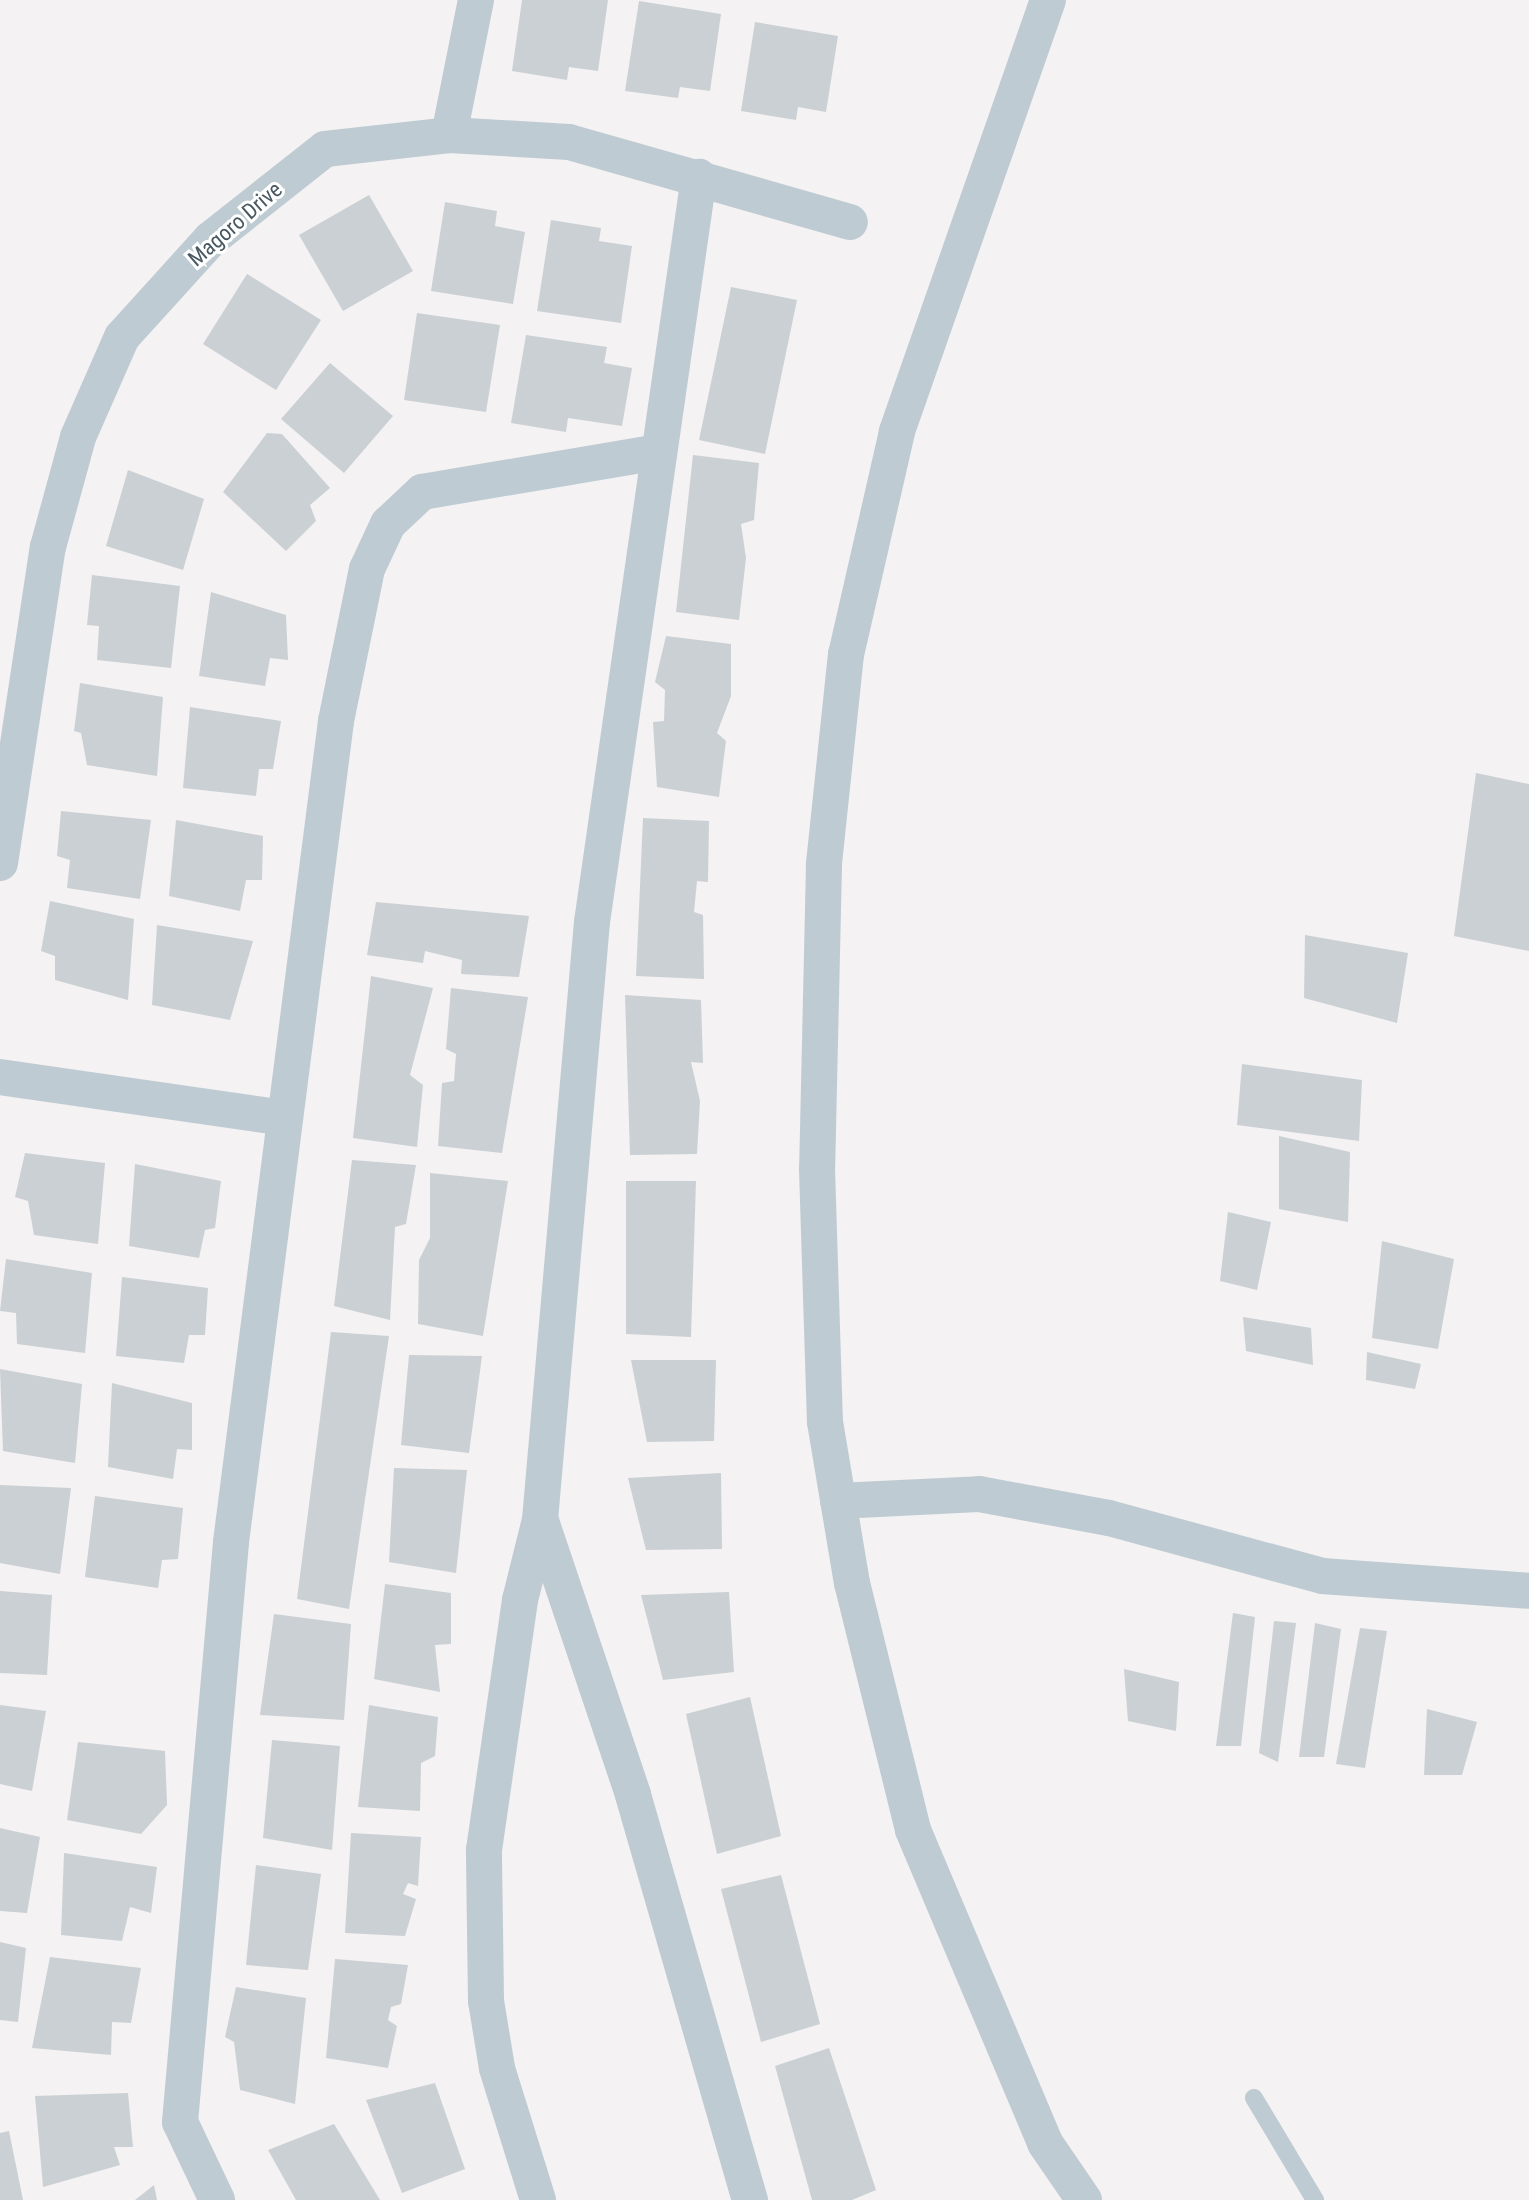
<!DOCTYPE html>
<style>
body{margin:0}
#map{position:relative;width:1529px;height:2200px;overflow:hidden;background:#f4f2f2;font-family:"Roboto Condensed",sans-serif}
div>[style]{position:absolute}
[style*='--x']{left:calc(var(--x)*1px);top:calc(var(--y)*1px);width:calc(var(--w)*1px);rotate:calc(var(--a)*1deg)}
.building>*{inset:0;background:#cbd0d4}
.lane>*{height:18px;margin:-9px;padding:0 9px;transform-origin:9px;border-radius:9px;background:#bfcbd2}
.street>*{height:36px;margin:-18px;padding:0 18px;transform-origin:18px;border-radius:18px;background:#bfcbd2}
span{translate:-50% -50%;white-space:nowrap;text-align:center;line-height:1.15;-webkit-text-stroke:6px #fff;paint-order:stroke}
.street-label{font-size:22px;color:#485861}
</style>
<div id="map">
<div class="building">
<div style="clip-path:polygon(522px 0,608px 0,598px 71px,569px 67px,567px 80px,512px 71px)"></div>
<div style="clip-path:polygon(639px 1px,721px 14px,710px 91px,680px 87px,678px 98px,625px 91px)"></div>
<div style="clip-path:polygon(755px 22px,838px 36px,826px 112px,798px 107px,796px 120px,741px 111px)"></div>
<div style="clip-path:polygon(369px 195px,413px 271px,343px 311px,299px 235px)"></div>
<div style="clip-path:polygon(445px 202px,497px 211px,495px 226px,525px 232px,513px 304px,431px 291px)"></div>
<div style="clip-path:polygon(551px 220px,601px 228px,599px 241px,632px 246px,621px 323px,537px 311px)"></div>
<div style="clip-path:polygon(247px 274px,321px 320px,276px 390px,203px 344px)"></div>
<div style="clip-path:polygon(731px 287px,797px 300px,765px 454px,699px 440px)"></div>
<div style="clip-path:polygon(417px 313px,500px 325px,486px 412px,404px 400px)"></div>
<div style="clip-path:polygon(526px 335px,607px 347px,604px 363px,632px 368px,622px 426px,568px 418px,566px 432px,511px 423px)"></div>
<div style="clip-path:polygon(330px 363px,393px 416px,344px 473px,281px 419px)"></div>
<div style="clip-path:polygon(267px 433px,282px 434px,330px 488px,310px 505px,316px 521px,286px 551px,223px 492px)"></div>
<div style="clip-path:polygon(693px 455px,759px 463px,754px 520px,741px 524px,746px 558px,739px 620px,676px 612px)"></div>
<div style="clip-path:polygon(128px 470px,204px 499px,183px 570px,106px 546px)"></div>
<div style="clip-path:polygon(92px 575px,180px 586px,171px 668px,97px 660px,99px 626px,87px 625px)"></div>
<div style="clip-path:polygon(211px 592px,286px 615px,288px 660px,270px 658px,265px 686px,199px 676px)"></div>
<div style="clip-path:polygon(666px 636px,731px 644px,731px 696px,717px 733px,726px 741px,719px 797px,657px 787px,653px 722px,664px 721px,665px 690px,655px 682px)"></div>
<div style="clip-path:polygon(80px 683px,163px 697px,157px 776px,87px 765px,81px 733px,74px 731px)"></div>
<div style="clip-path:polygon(190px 707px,281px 721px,273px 769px,259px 769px,256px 796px,183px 788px)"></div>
<div style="clip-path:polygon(1476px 773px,1529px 784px,1529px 951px,1454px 936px)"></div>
<div style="clip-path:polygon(61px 811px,151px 820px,140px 899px,67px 888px,70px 860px,57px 856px)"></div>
<div style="clip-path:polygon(643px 818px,709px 821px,708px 882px,697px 881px,694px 912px,703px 915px,704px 979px,636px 976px)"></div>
<div style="clip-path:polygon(176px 820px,263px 836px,262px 880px,246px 880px,240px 911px,169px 896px)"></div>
<div style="clip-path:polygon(50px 901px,134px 919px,128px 1000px,55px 980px,55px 956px,41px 951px)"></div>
<div style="clip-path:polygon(376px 902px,529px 916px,519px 977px,461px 974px,462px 960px,425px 951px,423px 963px,367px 955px)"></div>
<div style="clip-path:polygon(157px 925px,253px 941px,230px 1020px,152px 1005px)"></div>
<div style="clip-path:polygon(1305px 935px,1408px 953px,1397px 1023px,1304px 998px)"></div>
<div style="clip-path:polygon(371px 976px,433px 988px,410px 1075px,423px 1085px,417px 1147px,353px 1138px)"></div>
<div style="clip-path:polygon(451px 988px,528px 997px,502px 1153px,438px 1146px,442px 1083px,454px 1081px,456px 1054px,446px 1049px)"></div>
<div style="clip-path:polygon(625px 995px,701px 1000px,703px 1063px,691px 1062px,700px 1101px,697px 1154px,630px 1155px)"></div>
<div style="clip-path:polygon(1242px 1064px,1362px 1080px,1359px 1141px,1237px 1125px)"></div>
<div style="clip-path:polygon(1279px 1136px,1350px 1152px,1348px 1222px,1279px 1209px)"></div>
<div style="clip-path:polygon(25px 1153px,105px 1163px,98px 1244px,34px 1235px,28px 1201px,15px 1197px)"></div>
<div style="clip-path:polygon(352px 1160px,416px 1165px,406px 1224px,395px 1227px,390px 1320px,334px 1306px)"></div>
<div style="clip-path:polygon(135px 1164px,221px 1181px,215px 1228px,205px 1230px,199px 1258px,129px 1246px)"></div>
<div style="clip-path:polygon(430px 1173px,508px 1181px,483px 1336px,418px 1324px,419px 1260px,430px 1238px)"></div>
<div style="clip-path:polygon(626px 1181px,696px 1181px,691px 1337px,626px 1334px)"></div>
<div style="clip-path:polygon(1228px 1212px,1271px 1222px,1257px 1290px,1220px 1281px)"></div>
<div style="clip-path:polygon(1382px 1241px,1454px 1259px,1438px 1349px,1372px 1338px)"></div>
<div style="clip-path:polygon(6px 1259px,92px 1273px,85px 1353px,17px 1344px,16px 1313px,0 1311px)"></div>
<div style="clip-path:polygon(122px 1277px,208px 1288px,205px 1335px,189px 1335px,184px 1363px,116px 1356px)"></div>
<div style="clip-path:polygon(1243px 1317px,1311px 1328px,1313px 1365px,1246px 1351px)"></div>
<div style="clip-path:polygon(331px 1332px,389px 1336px,349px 1609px,297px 1599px)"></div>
<div style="clip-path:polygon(1367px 1352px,1421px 1364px,1415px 1389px,1366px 1380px)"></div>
<div style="clip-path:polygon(409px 1355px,482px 1356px,469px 1453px,401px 1445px)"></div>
<div style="clip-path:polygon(631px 1360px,716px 1360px,714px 1441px,647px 1442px)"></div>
<div style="clip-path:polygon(0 1369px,82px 1384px,75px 1463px,3px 1451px)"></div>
<div style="clip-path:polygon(112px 1383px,192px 1403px,192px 1450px,177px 1449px,173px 1479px,108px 1467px)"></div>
<div style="clip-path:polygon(394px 1468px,467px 1470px,456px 1573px,389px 1562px)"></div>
<div style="clip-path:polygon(721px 1473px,722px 1549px,646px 1550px,628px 1478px)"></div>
<div style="clip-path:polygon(0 1485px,71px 1488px,60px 1574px,0 1563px)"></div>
<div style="clip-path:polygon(95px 1496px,183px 1508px,178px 1559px,162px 1560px,158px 1588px,85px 1577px)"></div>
<div style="clip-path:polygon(385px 1584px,451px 1593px,451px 1644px,435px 1645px,440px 1692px,374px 1679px)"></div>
<div style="clip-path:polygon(0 1591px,52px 1595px,47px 1675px,0 1673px)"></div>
<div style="clip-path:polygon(729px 1592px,734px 1672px,663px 1680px,641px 1595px)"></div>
<div style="clip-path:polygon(1233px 1613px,1255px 1617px,1241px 1746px,1216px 1746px)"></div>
<div style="clip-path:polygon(274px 1614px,351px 1624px,344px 1720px,260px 1715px)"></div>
<div style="clip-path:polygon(1274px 1621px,1296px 1623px,1278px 1762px,1259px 1753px)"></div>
<div style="clip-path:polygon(1315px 1623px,1341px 1629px,1324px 1757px,1299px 1757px)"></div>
<div style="clip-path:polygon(1360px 1628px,1387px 1631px,1365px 1768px,1336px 1764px)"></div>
<div style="clip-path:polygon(1124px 1669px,1179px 1682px,1176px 1731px,1128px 1721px)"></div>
<div style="clip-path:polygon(750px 1697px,781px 1836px,717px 1854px,686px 1714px)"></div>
<div style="clip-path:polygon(0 1705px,46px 1711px,32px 1791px,0 1784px)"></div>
<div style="clip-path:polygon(369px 1705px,438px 1717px,435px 1756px,421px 1763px,420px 1811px,358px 1807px)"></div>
<div style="clip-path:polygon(1427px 1709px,1477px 1722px,1462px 1775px,1424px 1775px)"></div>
<div style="clip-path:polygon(272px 1740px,340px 1746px,332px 1850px,263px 1838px)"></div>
<div style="clip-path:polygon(78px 1742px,165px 1751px,167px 1805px,141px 1834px,67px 1820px)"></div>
<div style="clip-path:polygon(0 1828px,40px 1837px,27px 1913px,0 1911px)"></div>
<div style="clip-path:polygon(351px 1833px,421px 1837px,418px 1886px,408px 1883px,403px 1894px,416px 1899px,405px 1936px,345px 1933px)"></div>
<div style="clip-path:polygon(64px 1853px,157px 1867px,151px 1913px,130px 1907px,122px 1941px,61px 1935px)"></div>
<div style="clip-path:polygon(256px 1865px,321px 1874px,308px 1970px,246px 1965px)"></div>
<div style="clip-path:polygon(781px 1875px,820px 2024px,761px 2042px,721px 1889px)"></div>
<div style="clip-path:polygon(0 1942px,26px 1948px,18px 2022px,0 2020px)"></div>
<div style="clip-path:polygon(50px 1957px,141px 1968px,131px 2023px,112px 2022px,111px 2055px,32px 2048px)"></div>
<div style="clip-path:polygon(335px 1959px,408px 1965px,401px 2004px,391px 2007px,388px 2020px,397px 2026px,388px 2068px,326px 2058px)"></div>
<div style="clip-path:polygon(236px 1987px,306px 1998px,295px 2104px,240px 2090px,234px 2042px,225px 2037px)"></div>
<div style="clip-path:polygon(829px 2048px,876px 2190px,852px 2200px,812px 2200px,775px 2066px)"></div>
<div style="clip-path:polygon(435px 2083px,465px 2169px,402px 2193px,366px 2100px)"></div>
<div style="clip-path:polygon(128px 2093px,133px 2147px,114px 2147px,120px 2165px,43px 2187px,35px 2096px)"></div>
<div style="clip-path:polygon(334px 2124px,380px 2200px,296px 2200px,268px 2150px)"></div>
<div style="clip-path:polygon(9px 2131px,23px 2200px,0 2200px,0 2133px)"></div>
<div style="clip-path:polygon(154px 2185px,157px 2200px,135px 2200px)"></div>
</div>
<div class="lane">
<div style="--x:1254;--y:2098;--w:119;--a:59.1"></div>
</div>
<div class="street">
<div style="--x:1048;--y:0;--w:458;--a:109.3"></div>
<div style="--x:897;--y:432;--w:228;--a:102.9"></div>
<div style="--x:846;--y:654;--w:212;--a:96"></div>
<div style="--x:824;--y:865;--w:304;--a:91.3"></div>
<div style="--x:817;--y:1169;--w:253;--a:88.2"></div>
<div style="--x:825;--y:1422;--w:163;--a:80.5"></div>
<div style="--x:852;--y:1583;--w:254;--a:76.1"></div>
<div style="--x:913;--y:1830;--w:340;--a:67.1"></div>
<div style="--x:1045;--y:2143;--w:69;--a:55.6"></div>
<div style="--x:449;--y:135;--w:138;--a:-78.7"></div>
<div style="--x:0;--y:863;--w:320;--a:-81.4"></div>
<div style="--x:48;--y:547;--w:114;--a:-74.7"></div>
<div style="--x:78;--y:437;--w:109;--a:-66.3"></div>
<div style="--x:122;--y:337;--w:132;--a:-47.8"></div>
<div style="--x:211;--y:239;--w:145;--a:-38.3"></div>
<div style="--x:325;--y:149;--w:125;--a:-6.4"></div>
<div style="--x:449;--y:135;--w:120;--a:3.3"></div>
<div style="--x:569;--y:142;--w:292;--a:15.9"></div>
<div style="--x:0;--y:1077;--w:286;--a:8.2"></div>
<div style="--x:838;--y:1501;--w:141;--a:-2.8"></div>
<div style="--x:979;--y:1494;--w:132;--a:10.5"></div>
<div style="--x:1109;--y:1518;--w:221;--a:15.2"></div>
<div style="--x:1322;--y:1576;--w:208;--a:4.1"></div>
<div style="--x:541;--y:1521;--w:289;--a:71.4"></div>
<div style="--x:633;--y:1795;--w:422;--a:73.9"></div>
<div style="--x:217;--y:2200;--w:86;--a:-115.4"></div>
<div style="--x:180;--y:2122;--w:582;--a:-84.97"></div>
<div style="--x:231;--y:1542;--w:828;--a:-82.71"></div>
<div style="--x:336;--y:721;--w:155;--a:-78.5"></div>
<div style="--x:367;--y:569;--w:50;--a:-65"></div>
<div style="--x:388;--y:524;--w:47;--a:-43.3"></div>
<div style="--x:422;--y:492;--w:240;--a:-9.6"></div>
<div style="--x:538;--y:2200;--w:138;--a:-107.3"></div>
<div style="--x:497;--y:2068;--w:68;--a:-99.3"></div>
<div style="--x:486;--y:2001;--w:151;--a:-90.8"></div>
<div style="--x:484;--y:1850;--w:253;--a:-81.8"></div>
<div style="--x:520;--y:1600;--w:82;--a:-76"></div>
<div style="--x:540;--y:1520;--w:600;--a:-85.03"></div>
<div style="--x:592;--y:922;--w:753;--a:-81.83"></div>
</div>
<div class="street-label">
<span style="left:235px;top:224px;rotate:-41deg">Magoro Drive</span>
</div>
</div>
